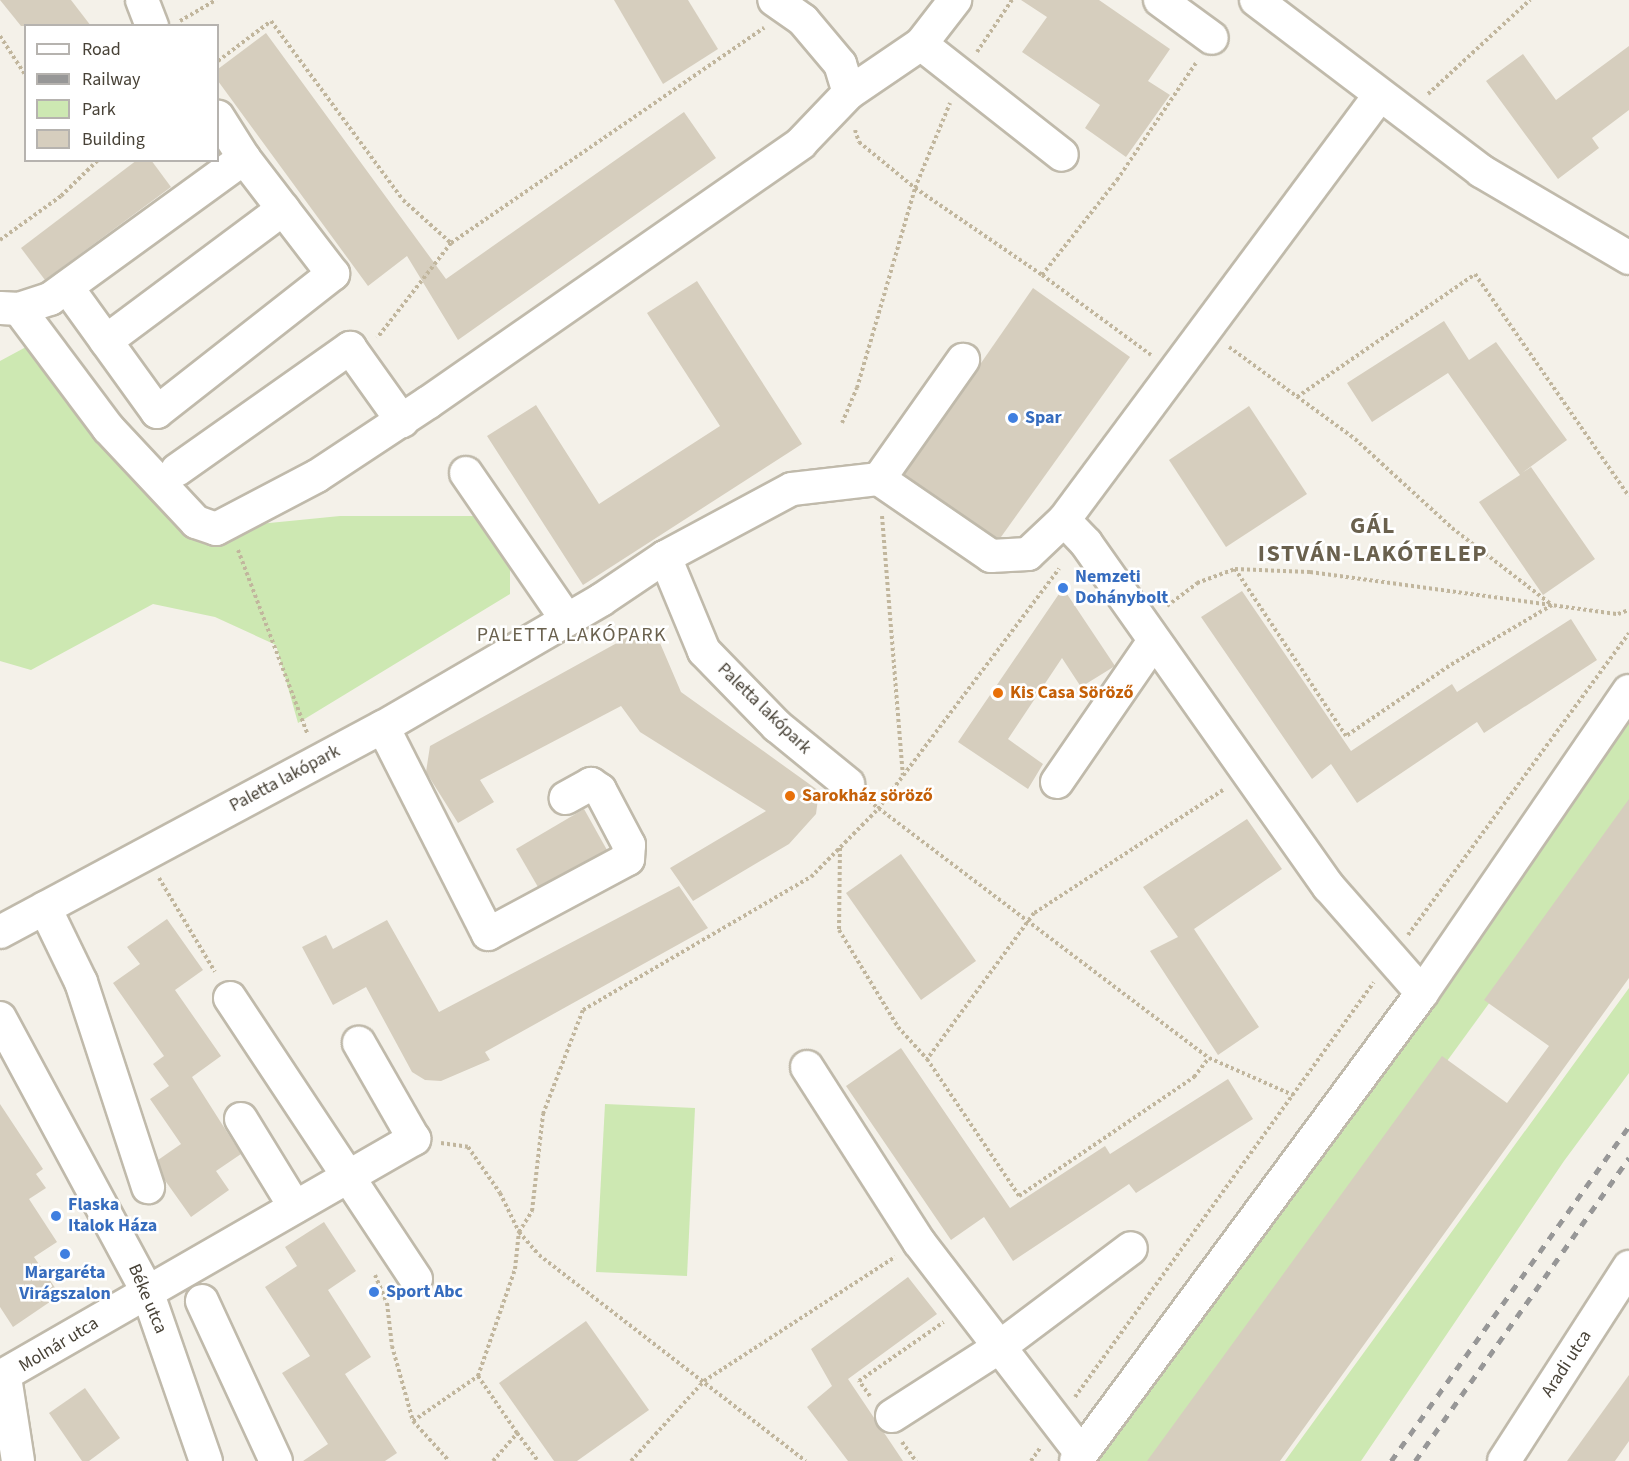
<!DOCTYPE html>
<meta charset="utf-8">
<style>
body{margin:0}
#map{position:relative;width:1629px;height:1461px;overflow:hidden;background:#f4f1e9;font-family:"Source Sans 3",sans-serif}
div>[style]{position:absolute}
[style*='--x']{left:calc(var(--x)*1px);top:calc(var(--y)*1px);width:calc(var(--w)*1px);rotate:calc(var(--a)*1deg)}
.green>*{inset:0;background:#cde8b2}
.building>*{inset:0;background:#d6cebe}
.path>*{height:4px;margin-top:-2px;transform-origin:0;background:repeating-linear-gradient(90deg,#c1b69d 0 3px,transparent 0 6px)}
.roads{filter:drop-shadow(2px 0 #c0baab) drop-shadow(-2px 0 #c0baab) drop-shadow(0 2px #c0baab) drop-shadow(0 -2px #c0baab)}
.minor>*{height:32px;margin:-16px;padding:0 16px;transform-origin:16px;border-radius:16px;background:#fff}
.rail>*{height:4.5px;margin-top:-2.25px;transform-origin:0;background:repeating-linear-gradient(90deg,#979797 0 8px,transparent 0 16px)}
.dots>*{width:16px;height:16px;translate:-50% -50%;box-sizing:border-box;border:3px solid #fff;border-radius:50%}
span{translate:-50% -50%;white-space:nowrap;text-align:center;line-height:1.15;-webkit-text-stroke:5px #fff;paint-order:stroke}
.shop-label{font-size:18px;color:#366cbe;font-weight:700}
.left{translate:0 -50%;text-align:left}
.food-label{font-size:18px;color:#c56008;font-weight:700}
.street-label{font-size:18px;color:#484237}
.neighbourhood-label{font-size:20px;color:#6a614e;letter-spacing:1.5px}
.district-label{font-size:24px;color:#6a614e;font-weight:700;letter-spacing:1.5px}
.legend{position:absolute;left:24px;top:24px;width:195px;height:138px;box-sizing:border-box;background:#fff;border:2px solid #b6b3af;margin:0;padding:8px 10px;list-style:none;font-size:18px;color:#484237}
.legend li{display:flex;align-items:center;gap:12px;height:30px}
.legend b{width:30px;border:2px solid #b6b3af}
</style>
<div id="map">
<div class="green">
<div style="clip-path:polygon(26px 347px,157px 488px,239px 526px,340px 516px,479px 516px,510px 562px,510px 594px,298px 723px,276px 645px,215px 617px,153px 604px,31px 670px,0 661px,0 361px)"></div>
<div style="clip-path:polygon(1629px 683px,1629px 811px,1156px 1461px,1072px 1461px)"></div>
<div style="clip-path:polygon(1629px 988px,1629px 1073px,1564px 1161px,1361px 1461px,1285px 1461px)"></div>
<div style="clip-path:polygon(605px 1104px,695px 1108px,687px 1276px,596px 1272px)"></div>
</div>
<div class="building">
<div style="clip-path:polygon(0 0,71px 0,91px 26px,21px 26px)"></div>
<div style="clip-path:polygon(614px 0,688px 0,718px 49px,663px 84px)"></div>
<div style="clip-path:polygon(1021px 0,1099px 0,1170px 49px,1148px 81px,1170px 95px,1126px 157px,1085px 128px,1100px 105px,1022px 52px,1047px 17px)"></div>
<div style="clip-path:polygon(266px 33px,446px 279px,684px 112px,716px 158px,458px 340px,407px 256px,368px 286px,218px 81px,218px 69px)"></div>
<div style="clip-path:polygon(1629px 46px,1629px 110px,1592px 138px,1599px 148px,1558px 179px,1486px 81px,1523px 54px,1556px 100px)"></div>
<div style="clip-path:polygon(137px 160px,151px 160px,171px 187px,45px 280px,21px 248px)"></div>
<div style="clip-path:polygon(697px 281px,802px 444px,583px 585px,487px 436px,536px 405px,599px 504px,720px 426px,647px 313px)"></div>
<div style="clip-path:polygon(1033px 288px,1130px 357px,1001px 537px,996px 538px,904px 474px)"></div>
<div style="clip-path:polygon(1444px 321px,1469px 360px,1496px 342px,1567px 440px,1522px 473px,1531px 467px,1595px 559px,1543px 595px,1479px 502px,1520px 475px,1448px 373px,1372px 422px,1347px 383px)"></div>
<div style="clip-path:polygon(1249px 406px,1307px 494px,1226px 547px,1169px 460px)"></div>
<div style="clip-path:polygon(1063px 588px,1115px 666px,1081px 687px,1062px 658px,1008px 739px,1043px 764px,1028px 789px,958px 742px)"></div>
<div style="clip-path:polygon(1242px 591px,1351px 751px,1452px 684px,1457px 692px,1571px 619px,1597px 660px,1484px 733px,1477px 722px,1357px 803px,1331px 764px,1312px 779px,1201px 617px)"></div>
<div style="clip-path:polygon(635px 633px,660px 643px,681px 692px,819px 791px,816px 814px,789px 844px,693px 901px,670px 868px,766px 811px,640px 732px,621px 706px,480px 780px,494px 802px,458px 823px,426px 772px,430px 746px)"></div>
<div style="clip-path:polygon(1629px 799px,1629px 978px,1280px 1461px,1147px 1461px,1442px 1056px,1507px 1103px,1549px 1046px,1484px 1000px)"></div>
<div style="clip-path:polygon(584px 809px,607px 850px,538px 887px,516px 849px)"></div>
<div style="clip-path:polygon(1247px 819px,1282px 869px,1194px 929px,1259px 1027px,1218px 1055px,1150px 951px,1178px 937px,1143px 887px)"></div>
<div style="clip-path:polygon(901px 854px,976px 961px,921px 1000px,846px 893px)"></div>
<div style="clip-path:polygon(679px 886px,708px 928px,485px 1052px,490px 1060px,441px 1081px,425px 1080px,412px 1072px,366px 987px,333px 1005px,302px 947px,326px 935px,333px 949px,387px 920px,439px 1012px)"></div>
<div style="clip-path:polygon(167px 919px,203px 970px,175px 990px,221px 1056px,192px 1077px,241px 1154px,216px 1171px,229px 1190px,191px 1217px,164px 1179px,158px 1160px,181px 1144px,150px 1099px,169px 1086px,153px 1064px,164px 1056px,113px 983px,140px 964px,127px 947px)"></div>
<div style="clip-path:polygon(901px 1048px,1010px 1208px,1105px 1146px,1110px 1154px,1228px 1079px,1253px 1119px,1136px 1193px,1129px 1184px,1013px 1261px,984px 1217px,951px 1240px,846px 1086px)"></div>
<div style="clip-path:polygon(0 1104px,43px 1169px,36px 1174px,46px 1188px,29px 1199px,57px 1242px,34px 1257px,60px 1295px,13px 1327px,0 1307px)"></div>
<div style="clip-path:polygon(324px 1222px,356px 1271px,328px 1290px,371px 1357px,345px 1374px,397px 1453px,385px 1461px,303px 1461px,328px 1444px,282px 1373px,310px 1356px,265px 1287px,297px 1266px,285px 1247px)"></div>
<div style="clip-path:polygon(908px 1277px,937px 1314px,848px 1379px,903px 1461px,848px 1461px,807px 1407px,832px 1386px,811px 1349px)"></div>
<div style="clip-path:polygon(586px 1321px,649px 1410px,577px 1461px,554px 1461px,499px 1383px)"></div>
<div style="clip-path:polygon(1629px 1375px,1629px 1441px,1615px 1461px,1567px 1461px)"></div>
<div style="clip-path:polygon(85px 1388px,120px 1438px,89px 1461px,82px 1461px,49px 1413px)"></div>
</div>
<div class="path">
<div style="--x:180;--y:21;--w:42;--a:-30.3"></div>
<div style="--x:0;--y:36;--w:48;--a:57"></div>
<div style="--x:977;--y:52;--w:63;--a:-56.1"></div>
<div style="--x:218;--y:61;--w:66;--a:-37"></div>
<div style="--x:271;--y:21;--w:222;--a:53.6"></div>
<div style="--x:403;--y:200;--w:64;--a:41.9"></div>
<div style="--x:451;--y:243;--w:120;--a:127.9"></div>
<div style="--x:1428;--y:94;--w:139;--a:-42.7"></div>
<div style="--x:855;--y:130;--w:13;--a:72"></div>
<div style="--x:859;--y:142;--w:72;--a:39.4"></div>
<div style="--x:915;--y:188;--w:154;--a:34.4"></div>
<div style="--x:0;--y:240;--w:75;--a:-35.8"></div>
<div style="--x:61;--y:196;--w:52;--a:-44.2"></div>
<div style="--x:451;--y:243;--w:380;--a:-34.5"></div>
<div style="--x:1229;--y:347;--w:156;--a:36.1"></div>
<div style="--x:1355;--y:439;--w:132;--a:42.5"></div>
<div style="--x:1452;--y:528;--w:126;--a:37.6"></div>
<div style="--x:1552;--y:605;--w:120;--a:149.4"></div>
<div style="--x:1449;--y:666;--w:125;--a:145.8"></div>
<div style="--x:1346;--y:736;--w:201;--a:-123.6"></div>
<div style="--x:1151;--y:355;--w:135;--a:-143.7"></div>
<div style="--x:1042;--y:275;--w:121;--a:-51.7"></div>
<div style="--x:1117;--y:180;--w:141;--a:-56"></div>
<div style="--x:1297;--y:397;--w:216;--a:-34.6"></div>
<div style="--x:1475;--y:274;--w:270;--a:55.3"></div>
<div style="--x:842;--y:423;--w:38;--a:-67"></div>
<div style="--x:857;--y:388;--w:208;--a:-73.8"></div>
<div style="--x:915;--y:188;--w:92;--a:-67.6"></div>
<div style="--x:882;--y:516;--w:260;--a:85.4"></div>
<div style="--x:238;--y:550;--w:196;--a:69.3"></div>
<div style="--x:1167;--y:606;--w:38;--a:-37"></div>
<div style="--x:1197;--y:583;--w:40;--a:-20.2"></div>
<div style="--x:1235;--y:569;--w:75;--a:2.3"></div>
<div style="--x:1310;--y:572;--w:311;--a:7.8"></div>
<div style="--x:1618;--y:614;--w:12;--a:-20"></div>
<div style="--x:1223;--y:790;--w:225;--a:146.9"></div>
<div style="--x:1034;--y:913;--w:181;--a:126.2"></div>
<div style="--x:927;--y:1059;--w:165;--a:56.1"></div>
<div style="--x:1019;--y:1196;--w:212;--a:-34.2"></div>
<div style="--x:1194;--y:1077;--w:24;--a:-52"></div>
<div style="--x:1209;--y:1058;--w:92;--a:23.8"></div>
<div style="--x:869;--y:801;--w:426;--a:37.1"></div>
<div style="--x:840;--y:848;--w:82;--a:90.7"></div>
<div style="--x:839;--y:930;--w:114;--a:58.7"></div>
<div style="--x:898;--y:1027;--w:43;--a:47.8"></div>
<div style="--x:159;--y:878;--w:109;--a:59.2"></div>
<div style="--x:1408;--y:935;--w:374;--a:-53.8"></div>
<div style="--x:441;--y:1143;--w:27;--a:8"></div>
<div style="--x:468;--y:1147;--w:56;--a:55.2"></div>
<div style="--x:500;--y:1193;--w:43;--a:64"></div>
<div style="--x:519;--y:1232;--w:30;--a:49"></div>
<div style="--x:539;--y:1255;--w:337;--a:37.7"></div>
<div style="--x:375;--y:1275;--w:30;--a:67"></div>
<div style="--x:387;--y:1303;--w:43;--a:83.4"></div>
<div style="--x:392;--y:1346;--w:78;--a:74.4"></div>
<div style="--x:413;--y:1421;--w:54;--a:48"></div>
<div style="--x:870;--y:1396;--w:19;--a:-126"></div>
<div style="--x:859;--y:1381;--w:103;--a:-34.8"></div>
<div style="--x:1075;--y:1397;--w:511;--a:-54.23"></div>
<div style="--x:413;--y:1421;--w:79;--a:-34.7"></div>
<div style="--x:517;--y:1433;--w:35;--a:53"></div>
<div style="--x:902;--y:1442;--w:24;--a:54"></div>
<div style="--x:493;--y:1461;--w:37;--a:-49"></div>
<div style="--x:517;--y:1433;--w:69;--a:-124.4"></div>
<div style="--x:478;--y:1376;--w:113;--a:-70.9"></div>
<div style="--x:515;--y:1269;--w:37;--a:-84"></div>
<div style="--x:519;--y:1232;--w:25;--a:-58"></div>
<div style="--x:532;--y:1211;--w:98;--a:-83.5"></div>
<div style="--x:543;--y:1114;--w:111;--a:-69"></div>
<div style="--x:583;--y:1010;--w:264;--a:-30.3"></div>
<div style="--x:811;--y:877;--w:95;--a:-45.4"></div>
<div style="--x:878;--y:809;--w:301;--a:-53"></div>
<div style="--x:631;--y:1461;--w:108;--a:-47.6"></div>
<div style="--x:704;--y:1381;--w:228;--a:-33"></div>
<div style="--x:1031;--y:1461;--w:16;--a:-55"></div>
</div>
<div class="roads">
<div class="minor">
<div style="--x:142;--y:0;--w:28;--a:69"></div>
<div style="--x:1160;--y:0;--w:64;--a:36.2"></div>
<div style="--x:1256;--y:0;--w:283;--a:37.2"></div>
<div style="--x:1481;--y:171;--w:172;--a:30.4"></div>
<div style="--x:921;--y:44;--w:56;--a:-52.3"></div>
<div style="--x:849;--y:93;--w:87;--a:-34.2"></div>
<div style="--x:921;--y:44;--w:179;--a:38.2"></div>
<div style="--x:67;--y:287;--w:154;--a:54.2"></div>
<div style="--x:157;--y:412;--w:224;--a:-38.1"></div>
<div style="--x:333;--y:274;--w:146;--a:-127.5"></div>
<div style="--x:1;--y:308;--w:18;--a:3"></div>
<div style="--x:19;--y:309;--w:33;--a:-18"></div>
<div style="--x:50;--y:299;--w:240;--a:-36"></div>
<div style="--x:244;--y:158;--w:49;--a:-122.4"></div>
<div style="--x:19;--y:309;--w:149;--a:53.2"></div>
<div style="--x:108;--y:428;--w:129;--a:46.9"></div>
<div style="--x:196;--y:522;--w:21;--a:19"></div>
<div style="--x:216;--y:529;--w:114;--a:-27.7"></div>
<div style="--x:317;--y:476;--w:134;--a:-33.5"></div>
<div style="--x:429;--y:402;--w:453;--a:-34.8"></div>
<div style="--x:801;--y:143;--w:69;--a:-46.2"></div>
<div style="--x:849;--y:93;--w:30;--a:-107"></div>
<div style="--x:840;--y:64;--w:57;--a:-130.1"></div>
<div style="--x:803;--y:20;--w:35;--a:-145"></div>
<div style="--x:106;--y:341;--w:221;--a:-36.7"></div>
<div style="--x:177;--y:470;--w:212;--a:-35.2"></div>
<div style="--x:350;--y:348;--w:90;--a:54.5"></div>
<div style="--x:466;--y:473;--w:178;--a:55.5"></div>
<div style="--x:879;--y:479;--w:136;--a:34.5"></div>
<div style="--x:991;--y:556;--w:37;--a:-3"></div>
<div style="--x:1028;--y:554;--w:50;--a:-43.4"></div>
<div style="--x:1064;--y:520;--w:528;--a:-53.39"></div>
<div style="--x:879;--y:479;--w:146;--a:-54.8"></div>
<div style="--x:1064;--y:520;--w:32;--a:46"></div>
<div style="--x:1086;--y:543;--w:421;--a:54.8"></div>
<div style="--x:1329;--y:887;--w:141;--a:48.7"></div>
<div style="--x:665;--y:557;--w:102;--a:67.5"></div>
<div style="--x:704;--y:651;--w:105;--a:45.8"></div>
<div style="--x:777;--y:726;--w:92;--a:39.2"></div>
<div style="--x:383;--y:727;--w:232;--a:63.1"></div>
<div style="--x:488;--y:934;--w:159;--a:-28.2"></div>
<div style="--x:628;--y:859;--w:14;--a:-86"></div>
<div style="--x:629;--y:845;--w:62;--a:-117.8"></div>
<div style="--x:600;--y:790;--w:11;--a:-146"></div>
<div style="--x:591;--y:784;--w:29;--a:151"></div>
<div style="--x:1057;--y:782;--w:171;--a:-55.5"></div>
<div style="--x:45;--y:908;--w:82;--a:64.1"></div>
<div style="--x:81;--y:982;--w:216;--a:71.9"></div>
<div style="--x:0;--y:932;--w:434;--a:-28.2"></div>
<div style="--x:383;--y:727;--w:252;--a:-30.2"></div>
<div style="--x:601;--y:600;--w:77;--a:-33.9"></div>
<div style="--x:665;--y:557;--w:144;--a:-28.2"></div>
<div style="--x:792;--y:489;--w:88;--a:-6.6"></div>
<div style="--x:230;--y:998;--w:337;--a:56.5"></div>
<div style="--x:0;--y:1018;--w:310;--a:61.7"></div>
<div style="--x:147;--y:1291;--w:180;--a:70.9"></div>
<div style="--x:807;--y:1067;--w:208;--a:57.4"></div>
<div style="--x:919;--y:1242;--w:266;--a:52.5"></div>
<div style="--x:241;--y:1119;--w:103;--a:58.5"></div>
<div style="--x:202;--y:1301;--w:176;--a:65.2"></div>
<div style="--x:0;--y:1377;--w:478;--a:-29.9"></div>
<div style="--x:414;--y:1139;--w:111;--a:-119.8"></div>
<div style="--x:5;--y:1377;--w:85;--a:81.2"></div>
<div style="--x:892;--y:1416;--w:126;--a:-32.7"></div>
<div style="--x:998;--y:1348;--w:166;--a:-36.9"></div>
<div style="--x:1076;--y:1461;--w:582;--a:-53.52"></div>
<div style="--x:1422;--y:993;--w:366;--a:-55.6"></div>
<div style="--x:1504;--y:1461;--w:231;--a:-57.2"></div>
</div>
</div>
<div class="rail">
<div style="--x:1391;--y:1461;--w:411;--a:-54.6"></div>
<div style="--x:1415;--y:1461;--w:371;--a:-54.8"></div>
</div>
<div class="dots">
<div style="left:1013px;top:418px;background:#3f7fe0"></div>
<div style="left:1063px;top:588px;background:#3f7fe0"></div>
<div style="left:998px;top:693px;background:#e8710a"></div>
<div style="left:790px;top:796px;background:#e8710a"></div>
<div style="left:56px;top:1216px;background:#3f7fe0"></div>
<div style="left:65px;top:1254px;background:#3f7fe0"></div>
<div style="left:374px;top:1292px;background:#3f7fe0"></div>
</div>
<div class="shop-label">
<span class="left" style="left:1025px;top:418px">Spar</span>
<span class="left" style="left:1075px;top:588px">Nemzeti<br>Dohánybolt</span>
<span class="left" style="left:68px;top:1216px">Flaska<br>Italok Háza</span>
<span style="left:65px;top:1284px">Margaréta<br>Virágszalon</span>
<span class="left" style="left:386px;top:1292px">Sport Abc</span>
</div>
<div class="food-label">
<span class="left" style="left:1010px;top:693px">Kis Casa Söröző</span>
<span class="left" style="left:802px;top:796px">Sarokház söröző</span>
</div>
<div class="street-label">
<span style="left:764px;top:709px;rotate:44deg">Paletta lakópark</span>
<span style="left:285px;top:779px;rotate:-28deg">Paletta lakópark</span>
<span style="left:147px;top:1299px;rotate:67deg">Béke utca</span>
<span style="left:59px;top:1345px;rotate:-31deg">Molnár utca</span>
<span style="left:1567px;top:1364px;rotate:-57deg">Aradi utca</span>
</div>
<div class="neighbourhood-label">
<span style="left:572px;top:635px">PALETTA LAKÓPARK</span>
</div>
<div class="district-label">
<span style="left:1373px;top:540px">GÁL<br>ISTVÁN-LAKÓTELEP</span>
</div>
<ul class="legend">
<li><b style="height:8px;background:#fff"></b>Road</li>
<li><b style="height:8px;background:#979797"></b>Railway</li>
<li><b style="height:16px;background:#cde8b2"></b>Park</li>
<li><b style="height:16px;background:#d6cebe"></b>Building</li>
</ul>
</div>
